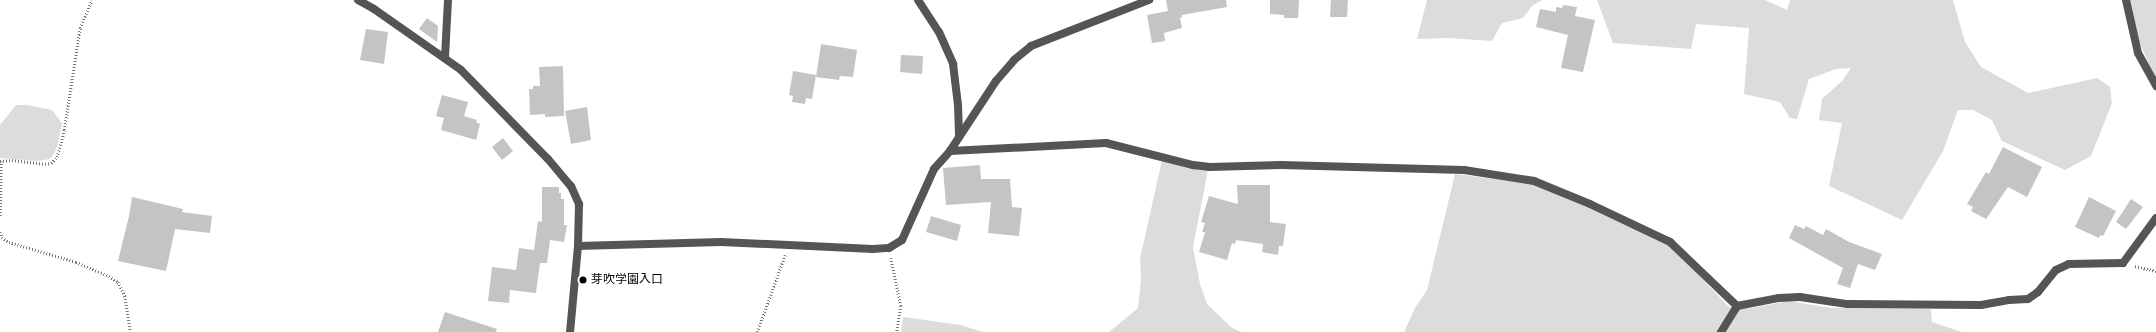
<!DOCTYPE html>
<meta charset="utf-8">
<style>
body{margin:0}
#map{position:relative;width:2156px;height:332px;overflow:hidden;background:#fff;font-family:"Asap Condensed","Noto Sans JP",sans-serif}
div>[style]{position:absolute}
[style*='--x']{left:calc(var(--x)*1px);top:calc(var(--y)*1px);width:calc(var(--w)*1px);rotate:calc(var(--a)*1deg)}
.green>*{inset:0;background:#dcdcdc}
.building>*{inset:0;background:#c4c4c4}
.path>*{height:2.5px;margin-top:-1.25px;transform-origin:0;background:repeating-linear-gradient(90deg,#777 0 1px,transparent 0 3px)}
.minor>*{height:8px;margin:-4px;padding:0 4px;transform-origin:4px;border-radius:4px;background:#555}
.dots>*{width:11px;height:11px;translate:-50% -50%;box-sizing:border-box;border:2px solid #fff;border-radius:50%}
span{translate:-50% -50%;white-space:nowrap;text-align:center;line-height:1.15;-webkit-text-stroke:4px #fff;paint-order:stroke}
.poi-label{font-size:12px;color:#000}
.left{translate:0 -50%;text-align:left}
</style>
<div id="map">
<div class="green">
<div style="clip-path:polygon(1427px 0,1542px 0,1532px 6px,1523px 18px,1502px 23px,1492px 41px,1448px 38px,1417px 39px)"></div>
<div style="clip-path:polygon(1597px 0,1765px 0,1787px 10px,1790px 0,1953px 0,1965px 42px,1981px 67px,2028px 93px,2097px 78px,2110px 87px,2112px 103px,2091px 156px,2065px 170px,2002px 141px,1992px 120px,1973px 110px,1958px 110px,1943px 151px,1902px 220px,1829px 186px,1842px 123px,1819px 120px,1822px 99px,1842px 81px,1851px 68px,1836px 69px,1809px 79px,1797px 119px,1790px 118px,1780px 102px,1744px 94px,1749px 28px,1696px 24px,1691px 49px,1613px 43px)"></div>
<div style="clip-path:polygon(2129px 0,2156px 0,2156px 81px,2137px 36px)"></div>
<div style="clip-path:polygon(16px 105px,27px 105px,52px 110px,62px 123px,58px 144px,54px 154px,50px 159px,37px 161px,0 158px,0 125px)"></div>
<div style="clip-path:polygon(1162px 160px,1208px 170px,1193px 247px,1200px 284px,1207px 304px,1232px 328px,1241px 332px,1109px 332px,1138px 308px,1141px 280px,1140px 259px)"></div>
<div style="clip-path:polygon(1455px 174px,1535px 184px,1656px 234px,1696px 272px,1728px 306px,1733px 308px,1718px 332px,1404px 332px,1415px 308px,1427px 290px)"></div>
<div style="clip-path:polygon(1788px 301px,1832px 308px,1931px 309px,1932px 322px,1962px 332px,1724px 332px,1738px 309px,1752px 308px)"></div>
<div style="clip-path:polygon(903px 317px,961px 325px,983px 332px,901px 332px)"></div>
</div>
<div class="building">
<div style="clip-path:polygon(1166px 0,1226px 0,1227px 7px,1182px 15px,1182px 17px,1180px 18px,1182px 28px,1164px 33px,1165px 41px,1152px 43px,1147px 15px,1168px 11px)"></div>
<div style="clip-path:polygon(1270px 0,1299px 0,1298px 18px,1284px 18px,1284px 15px,1270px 14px)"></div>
<div style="clip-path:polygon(1331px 0,1348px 0,1347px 17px,1330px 17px)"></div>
<div style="clip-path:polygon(1563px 5px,1577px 7px,1575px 16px,1595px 20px,1583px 72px,1561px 68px,1568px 35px,1536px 27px,1540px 9px,1556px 12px,1556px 7px,1562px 8px)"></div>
<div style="clip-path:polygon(427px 18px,438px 26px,437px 42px,419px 29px)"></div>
<div style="clip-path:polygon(366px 29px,388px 32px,384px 64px,360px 60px)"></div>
<div style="clip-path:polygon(821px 44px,857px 50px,853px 77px,840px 76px,839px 80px,816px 77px)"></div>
<div style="clip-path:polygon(901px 55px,923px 56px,922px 74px,900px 72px)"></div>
<div style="clip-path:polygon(563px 66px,564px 116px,545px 117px,545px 114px,530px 115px,529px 89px,533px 89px,533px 86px,540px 86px,539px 67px)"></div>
<div style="clip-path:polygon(793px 71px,816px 75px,812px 99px,806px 98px,805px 104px,792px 102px,793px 96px,789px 95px)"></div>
<div style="clip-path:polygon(442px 95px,468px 102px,464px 116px,477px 120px,476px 122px,480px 124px,476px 140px,441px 130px,444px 118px,436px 116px)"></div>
<div style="clip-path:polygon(587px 107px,591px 140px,571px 144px,565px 111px)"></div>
<div style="clip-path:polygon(503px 138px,513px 151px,502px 160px,492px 147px)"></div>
<div style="clip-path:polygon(2003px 147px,2042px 167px,2027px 197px,2008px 187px,1986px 219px,1971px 211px,1973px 207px,1967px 204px,1986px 172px,1989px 174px)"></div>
<div style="clip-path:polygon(980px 165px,981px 179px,1010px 179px,1012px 207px,1022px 208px,1019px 236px,988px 233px,991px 202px,946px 205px,943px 168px)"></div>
<div style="clip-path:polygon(1237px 185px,1270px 185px,1270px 222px,1286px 224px,1283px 246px,1279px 246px,1278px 255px,1262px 252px,1263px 244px,1236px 240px,1235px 244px,1232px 243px,1227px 260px,1199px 252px,1205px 232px,1202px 232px,1205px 223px,1201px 222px,1209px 196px,1238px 204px)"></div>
<div style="clip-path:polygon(542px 187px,559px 187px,559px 193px,561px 193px,561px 199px,564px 199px,564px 225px,567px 225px,564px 242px,550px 240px,547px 263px,540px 263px,536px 293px,510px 290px,509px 303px,488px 301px,492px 267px,516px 270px,519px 248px,534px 250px,538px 221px,542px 222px)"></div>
<div style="clip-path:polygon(132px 197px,183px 209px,182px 212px,212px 216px,210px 233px,175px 229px,166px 271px,118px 261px,129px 216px)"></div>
<div style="clip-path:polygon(2089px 197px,2116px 211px,2103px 236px,2100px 235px,2099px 238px,2075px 227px)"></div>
<div style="clip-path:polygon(2131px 199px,2143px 207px,2126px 229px,2116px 222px)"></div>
<div style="clip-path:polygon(931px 216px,961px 225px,957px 241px,926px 232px)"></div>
<div style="clip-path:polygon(1795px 225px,1804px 229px,1806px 226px,1823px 235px,1826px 229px,1849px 242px,1882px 254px,1875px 270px,1858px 264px,1850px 288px,1837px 284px,1843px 268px,1789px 238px)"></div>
<div style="clip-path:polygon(445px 312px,497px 329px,496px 332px,438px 332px)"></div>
</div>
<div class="path">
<div style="--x:0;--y:161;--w:12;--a:-5"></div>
<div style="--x:12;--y:160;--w:33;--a:7"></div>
<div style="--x:45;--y:164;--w:6;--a:-9"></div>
<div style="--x:51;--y:163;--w:8;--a:-45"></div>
<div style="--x:57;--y:157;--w:28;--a:-75"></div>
<div style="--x:64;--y:130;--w:103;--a:-81.1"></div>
<div style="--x:80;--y:28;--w:30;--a:-67"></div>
<div style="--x:0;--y:216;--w:55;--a:-89"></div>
<div style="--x:0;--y:232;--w:5;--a:68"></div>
<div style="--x:2;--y:237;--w:9;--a:36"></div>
<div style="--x:9;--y:242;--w:70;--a:16.6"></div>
<div style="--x:76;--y:262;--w:36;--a:23"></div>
<div style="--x:109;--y:276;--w:11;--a:34"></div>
<div style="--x:118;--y:282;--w:16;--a:63"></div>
<div style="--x:125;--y:296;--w:36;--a:81"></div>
<div style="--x:891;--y:258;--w:49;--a:78.2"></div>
<div style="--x:901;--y:306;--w:26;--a:99"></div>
<div style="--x:2135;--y:266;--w:22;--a:13"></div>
<div style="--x:757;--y:332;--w:82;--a:-70"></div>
</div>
<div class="minor">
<div style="--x:358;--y:0;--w:18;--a:29"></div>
<div style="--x:374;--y:9;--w:106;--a:35"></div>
<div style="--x:461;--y:70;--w:124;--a:45.7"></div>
<div style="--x:548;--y:159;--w:35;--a:50"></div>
<div style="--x:571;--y:186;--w:20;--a:66"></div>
<div style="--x:579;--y:204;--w:42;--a:91.4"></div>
<div style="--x:578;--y:246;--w:86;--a:95.3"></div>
<div style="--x:918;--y:0;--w:38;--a:57"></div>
<div style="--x:939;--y:32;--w:35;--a:66"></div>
<div style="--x:953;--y:64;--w:41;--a:83"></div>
<div style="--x:958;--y:105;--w:32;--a:88"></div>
<div style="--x:2126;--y:0;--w:54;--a:77.2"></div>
<div style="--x:2138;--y:53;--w:38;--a:61"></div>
<div style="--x:445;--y:57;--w:57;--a:-87"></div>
<div style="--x:950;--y:151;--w:156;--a:-2.9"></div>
<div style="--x:1106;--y:143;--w:90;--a:14.2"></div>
<div style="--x:1193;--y:165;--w:17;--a:7"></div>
<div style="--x:1210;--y:167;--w:71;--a:-1.6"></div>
<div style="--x:1281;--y:165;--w:183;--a:1.6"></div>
<div style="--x:1464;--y:170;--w:71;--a:8.9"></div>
<div style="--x:1534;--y:181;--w:61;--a:22.3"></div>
<div style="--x:1590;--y:204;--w:89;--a:25.4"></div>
<div style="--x:1670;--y:242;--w:93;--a:43.7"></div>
<div style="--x:578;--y:246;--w:143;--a:-1.6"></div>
<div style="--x:721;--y:242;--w:152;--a:2.6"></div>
<div style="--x:873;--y:249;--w:16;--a:-4"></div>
<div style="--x:889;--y:248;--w:15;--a:-32"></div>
<div style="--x:902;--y:240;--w:78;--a:-65.7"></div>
<div style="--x:934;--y:169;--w:24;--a:-48"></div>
<div style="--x:950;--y:151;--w:84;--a:-56.7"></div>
<div style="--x:996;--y:81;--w:28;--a:-49"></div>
<div style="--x:1014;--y:60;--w:22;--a:-39"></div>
<div style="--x:1031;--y:46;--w:127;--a:-21.3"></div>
<div style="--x:1721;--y:332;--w:31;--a:-58"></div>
<div style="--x:1737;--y:306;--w:43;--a:-10.8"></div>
<div style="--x:1779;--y:298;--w:21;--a:-3"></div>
<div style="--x:1800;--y:297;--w:48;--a:8.5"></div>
<div style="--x:1847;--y:304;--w:134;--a:0.4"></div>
<div style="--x:1981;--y:305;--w:28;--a:-10"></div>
<div style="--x:2009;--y:300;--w:19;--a:-3"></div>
<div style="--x:2028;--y:299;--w:12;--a:-35"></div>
<div style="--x:2038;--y:292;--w:28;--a:-51"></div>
<div style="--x:2056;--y:270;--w:14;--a:-25"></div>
<div style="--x:2069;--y:264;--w:54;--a:-1.1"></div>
<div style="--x:2123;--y:263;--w:56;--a:-53.7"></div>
</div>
<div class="dots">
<div style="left:583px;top:280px;background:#000"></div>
</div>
<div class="poi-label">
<span class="left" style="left:591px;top:280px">芽吹学園入口</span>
</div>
</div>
